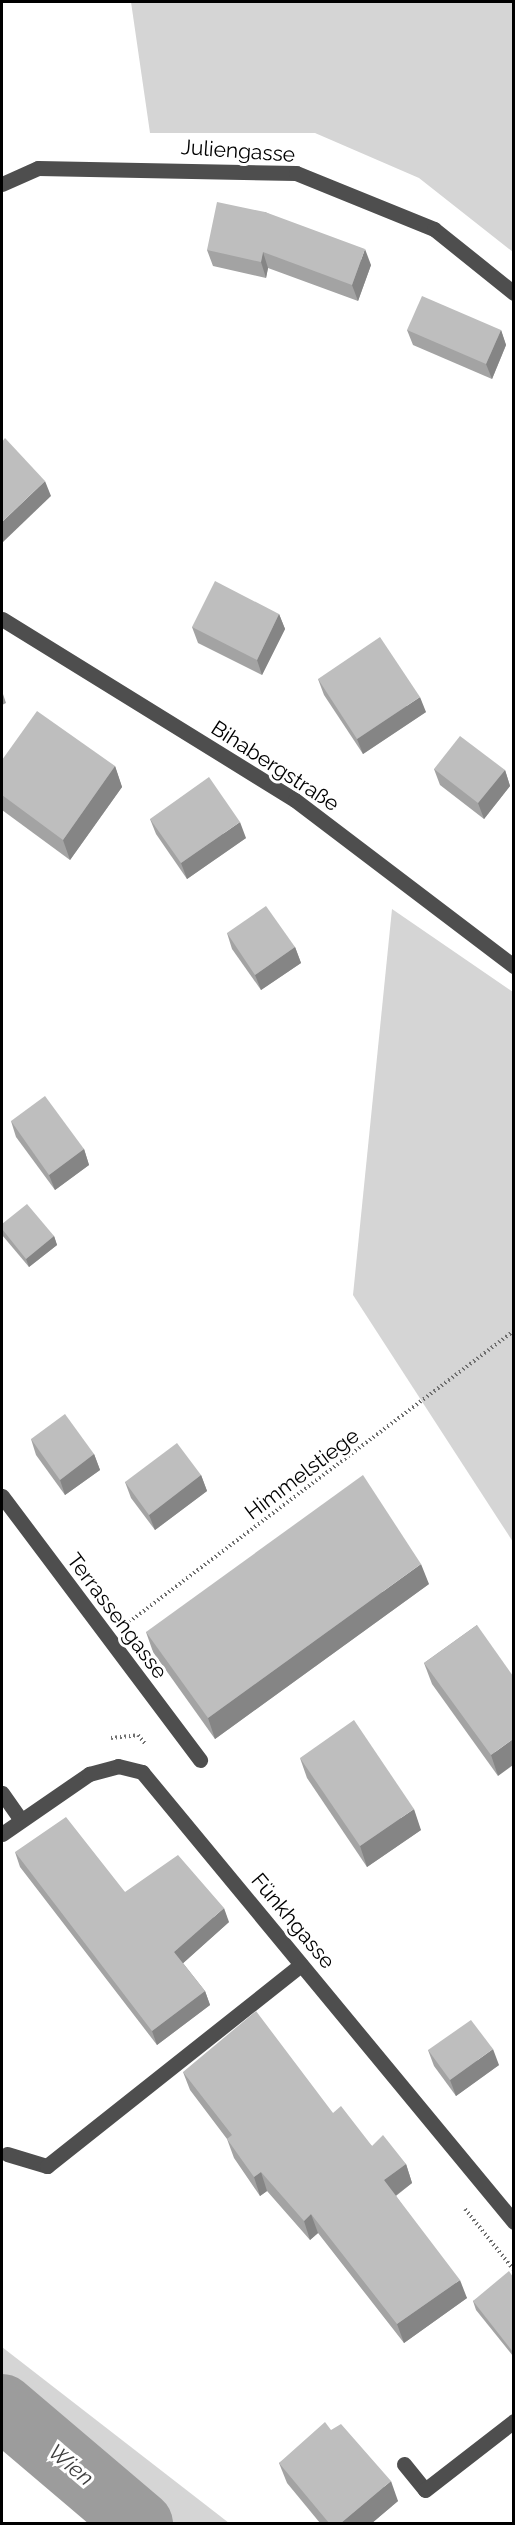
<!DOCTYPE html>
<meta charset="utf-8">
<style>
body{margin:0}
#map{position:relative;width:515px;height:2525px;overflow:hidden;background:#fff;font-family:Raleway,sans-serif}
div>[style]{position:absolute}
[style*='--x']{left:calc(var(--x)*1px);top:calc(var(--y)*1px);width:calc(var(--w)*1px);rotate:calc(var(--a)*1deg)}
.green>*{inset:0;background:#d5d5d5}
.river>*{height:66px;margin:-33px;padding:0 33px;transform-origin:33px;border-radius:33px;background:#9c9c9c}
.path>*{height:4px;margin-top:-2px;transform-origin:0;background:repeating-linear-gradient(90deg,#707070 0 1.5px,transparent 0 4.5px)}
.minor>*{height:15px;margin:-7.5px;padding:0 7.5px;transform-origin:7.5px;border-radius:7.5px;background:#4e4e4e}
.wall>*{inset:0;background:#a3a3a3}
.shaded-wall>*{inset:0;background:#858585}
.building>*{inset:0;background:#bebebe}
span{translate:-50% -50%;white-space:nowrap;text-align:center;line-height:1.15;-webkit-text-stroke:6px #fff;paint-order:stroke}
.street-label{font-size:21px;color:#000}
.water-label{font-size:22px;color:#3d3d3d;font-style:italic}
.frame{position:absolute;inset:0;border:3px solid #000;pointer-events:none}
</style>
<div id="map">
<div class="green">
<div style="clip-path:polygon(131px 2px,513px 2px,513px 252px,419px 178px,315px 133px,150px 133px)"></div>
<div style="clip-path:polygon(392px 909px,513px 992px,513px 1542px,353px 1295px)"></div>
<div style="clip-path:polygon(2px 2347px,229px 2523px,159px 2523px,2px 2390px)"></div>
</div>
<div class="river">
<div style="--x:2;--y:2407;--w:181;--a:40.3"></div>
</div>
<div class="path">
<div style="--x:129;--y:1622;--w:483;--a:-37.1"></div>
<div style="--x:111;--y:1738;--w:27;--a:-6"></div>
<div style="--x:138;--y:1735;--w:13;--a:51"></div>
<div style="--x:465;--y:2209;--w:78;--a:51.2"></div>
</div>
<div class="minor">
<div style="--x:2;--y:184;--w:39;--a:-24"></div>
<div style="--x:38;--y:168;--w:258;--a:1.1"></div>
<div style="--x:296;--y:173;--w:149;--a:22.1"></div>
<div style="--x:434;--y:229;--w:102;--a:38.7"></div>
<div style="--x:2;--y:619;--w:344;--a:31.7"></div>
<div style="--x:295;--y:800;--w:275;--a:37.2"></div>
<div style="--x:2;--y:1496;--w:330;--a:53.1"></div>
<div style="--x:2;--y:1793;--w:33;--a:55"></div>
<div style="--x:2;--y:1834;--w:106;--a:-34.6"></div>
<div style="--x:89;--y:1774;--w:30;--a:-15"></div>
<div style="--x:118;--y:1766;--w:25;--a:14"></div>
<div style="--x:142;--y:1772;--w:584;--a:50.42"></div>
<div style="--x:7;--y:2154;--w:42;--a:16.7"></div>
<div style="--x:47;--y:2166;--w:324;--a:-38.4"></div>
<div style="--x:404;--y:2464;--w:33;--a:51"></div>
<div style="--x:425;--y:2490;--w:113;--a:-37.8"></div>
</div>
<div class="wall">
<div style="clip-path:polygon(265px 212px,371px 265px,358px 301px,268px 268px,266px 278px,213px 266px,207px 250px)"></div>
<div style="clip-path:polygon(407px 330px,501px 330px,506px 345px,492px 379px,413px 345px)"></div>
<div style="clip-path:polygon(279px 614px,285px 629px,262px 675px,198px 643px,192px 627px)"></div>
<div style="clip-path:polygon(318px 679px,426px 712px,363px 754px,324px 695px)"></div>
<div style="clip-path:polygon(2px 691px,6px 703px,2px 705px)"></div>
<div style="clip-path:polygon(2px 760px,115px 766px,122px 787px,70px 860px,2px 810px)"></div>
<div style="clip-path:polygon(434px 769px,505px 770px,510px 786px,484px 819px,440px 785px)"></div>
<div style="clip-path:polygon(150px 819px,246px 838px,187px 879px,156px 834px)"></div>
<div style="clip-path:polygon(227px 933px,295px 947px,301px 963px,261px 990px,232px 949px)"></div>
<div style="clip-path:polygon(11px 1121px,84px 1149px,89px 1165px,55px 1190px,16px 1137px)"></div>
<div style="clip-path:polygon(2px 1224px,54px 1236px,57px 1245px,29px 1267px,2px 1235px)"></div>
<div style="clip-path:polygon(31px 1439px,94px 1454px,100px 1470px,65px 1495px,36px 1455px)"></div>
<div style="clip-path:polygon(201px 1475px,207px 1491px,155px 1530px,131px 1498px,125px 1482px)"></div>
<div style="clip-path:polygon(429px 1584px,215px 1739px,153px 1652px,146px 1632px)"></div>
<div style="clip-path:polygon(477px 1625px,498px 1776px,432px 1684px,424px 1663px)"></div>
<div style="clip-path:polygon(300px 1758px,421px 1830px,367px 1867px,307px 1778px)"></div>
<div style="clip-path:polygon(15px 1852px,125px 1892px,229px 1922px,183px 1963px,205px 1991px,210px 2005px,157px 2045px,20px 1867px)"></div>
<div style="clip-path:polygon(428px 2050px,499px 2065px,456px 2096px,434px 2066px)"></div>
<div style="clip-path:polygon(183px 2072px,333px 2113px,372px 2146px,406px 2164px,412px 2183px,396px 2196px,467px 2298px,404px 2343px,318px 2233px,310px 2240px,267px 2191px,260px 2196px,234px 2158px,227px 2139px,190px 2090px)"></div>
<div style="clip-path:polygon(513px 2277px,513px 2356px,476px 2310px,473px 2301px)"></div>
<div style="clip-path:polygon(331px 2430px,398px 2501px,372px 2523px,320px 2523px,287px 2483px,279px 2463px)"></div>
</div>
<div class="shaded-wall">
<div style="clip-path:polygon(365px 249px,371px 265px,358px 301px,352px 285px)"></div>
<div style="clip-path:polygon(263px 252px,268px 268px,266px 278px,261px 262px)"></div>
<div style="clip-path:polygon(501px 330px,506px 345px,492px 379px,486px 364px)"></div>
<div style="clip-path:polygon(45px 481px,51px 496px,2px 543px,2px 522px)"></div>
<div style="clip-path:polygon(279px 614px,285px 629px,262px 675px,257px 660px)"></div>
<div style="clip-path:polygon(420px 697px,426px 712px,363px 754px,357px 739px)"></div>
<div style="clip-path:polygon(115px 766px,122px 787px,70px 860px,63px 840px)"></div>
<div style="clip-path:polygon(505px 770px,510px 786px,484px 819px,478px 803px)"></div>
<div style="clip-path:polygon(240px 822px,246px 838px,187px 879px,181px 863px)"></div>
<div style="clip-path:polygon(295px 947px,301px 963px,261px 990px,255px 975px)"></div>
<div style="clip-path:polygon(84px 1149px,89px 1165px,55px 1190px,49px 1175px)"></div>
<div style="clip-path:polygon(54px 1236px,57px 1245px,29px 1267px,26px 1259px)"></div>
<div style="clip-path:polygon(94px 1454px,100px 1470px,65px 1495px,60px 1480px)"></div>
<div style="clip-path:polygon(201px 1475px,207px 1491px,155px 1530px,149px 1515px)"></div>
<div style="clip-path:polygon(421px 1564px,429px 1584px,215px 1739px,208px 1718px)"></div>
<div style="clip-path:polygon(513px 1739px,513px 1765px,498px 1776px,491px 1755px)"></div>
<div style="clip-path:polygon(414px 1809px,421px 1830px,367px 1867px,360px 1846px)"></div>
<div style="clip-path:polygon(224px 1908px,229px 1922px,180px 1966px,174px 1952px)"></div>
<div style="clip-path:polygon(205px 1991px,210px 2005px,157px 2045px,152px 2031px)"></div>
<div style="clip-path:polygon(493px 2049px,499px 2065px,456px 2096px,450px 2080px)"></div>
<div style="clip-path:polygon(406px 2164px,412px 2183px,391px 2199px,384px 2180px)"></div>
<div style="clip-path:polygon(261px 2172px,267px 2191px,260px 2196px,254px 2177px)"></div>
<div style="clip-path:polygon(311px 2214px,318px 2233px,310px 2240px,304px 2221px)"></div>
<div style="clip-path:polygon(460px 2280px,467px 2298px,404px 2343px,397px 2324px)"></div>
<div style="clip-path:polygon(391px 2481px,398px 2501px,372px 2523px,341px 2523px)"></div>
</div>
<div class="building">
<div style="clip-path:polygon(217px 202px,265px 212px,365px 249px,352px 285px,263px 252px,261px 262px,207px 250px)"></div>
<div style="clip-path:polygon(422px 296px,501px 330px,486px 364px,407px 330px)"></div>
<div style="clip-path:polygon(5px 438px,45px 481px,2px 522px,2px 442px)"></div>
<div style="clip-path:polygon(215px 581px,279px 614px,257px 660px,192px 627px)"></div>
<div style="clip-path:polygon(380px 637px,420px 697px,357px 739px,318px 679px)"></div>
<div style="clip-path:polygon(37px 711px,115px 766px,63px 840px,2px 795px,2px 760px)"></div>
<div style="clip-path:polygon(460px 736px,505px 770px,478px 803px,434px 769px)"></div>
<div style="clip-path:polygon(209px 777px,240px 822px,181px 863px,150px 819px)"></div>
<div style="clip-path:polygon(266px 906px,295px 947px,255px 975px,227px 933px)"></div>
<div style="clip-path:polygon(45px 1096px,84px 1149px,49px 1175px,11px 1121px)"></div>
<div style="clip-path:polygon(27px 1204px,54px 1236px,26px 1259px,2px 1229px,2px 1224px)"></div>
<div style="clip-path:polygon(65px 1414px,94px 1454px,60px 1480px,31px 1439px)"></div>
<div style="clip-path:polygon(177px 1443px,201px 1475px,149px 1515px,125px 1482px)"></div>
<div style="clip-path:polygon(363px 1475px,421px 1564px,208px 1718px,146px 1632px)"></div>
<div style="clip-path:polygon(477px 1625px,513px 1676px,513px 1739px,491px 1755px,424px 1663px)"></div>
<div style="clip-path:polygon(354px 1720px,414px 1809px,360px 1846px,300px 1758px)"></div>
<div style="clip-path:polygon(66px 1817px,125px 1892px,178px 1855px,224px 1908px,174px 1952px,205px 1991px,152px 2031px,15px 1852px)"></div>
<div style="clip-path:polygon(256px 2011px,333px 2113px,341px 2106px,372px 2146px,383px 2135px,406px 2164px,384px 2180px,460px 2280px,397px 2324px,311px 2214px,304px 2221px,261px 2172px,254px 2177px,227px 2139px,232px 2135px,183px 2072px)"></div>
<div style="clip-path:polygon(471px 2020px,493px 2049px,450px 2080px,428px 2050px)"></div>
<div style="clip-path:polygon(509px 2271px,513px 2277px,513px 2352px,473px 2301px)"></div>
<div style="clip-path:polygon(325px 2422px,331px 2430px,341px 2424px,391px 2481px,341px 2523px,329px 2523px,279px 2463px)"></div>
</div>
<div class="street-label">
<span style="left:238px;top:151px;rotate:4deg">Juliengasse</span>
<span style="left:275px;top:766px;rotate:33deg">Bihabergstraße</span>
<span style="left:302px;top:1474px;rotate:-37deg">Himmelstiege</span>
<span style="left:117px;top:1616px;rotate:53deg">Terrassengasse</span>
<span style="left:293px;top:1921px;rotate:50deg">Fünkhgasse</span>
</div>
<div class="water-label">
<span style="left:71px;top:2465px;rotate:40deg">Wien</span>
</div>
<div class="frame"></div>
</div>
